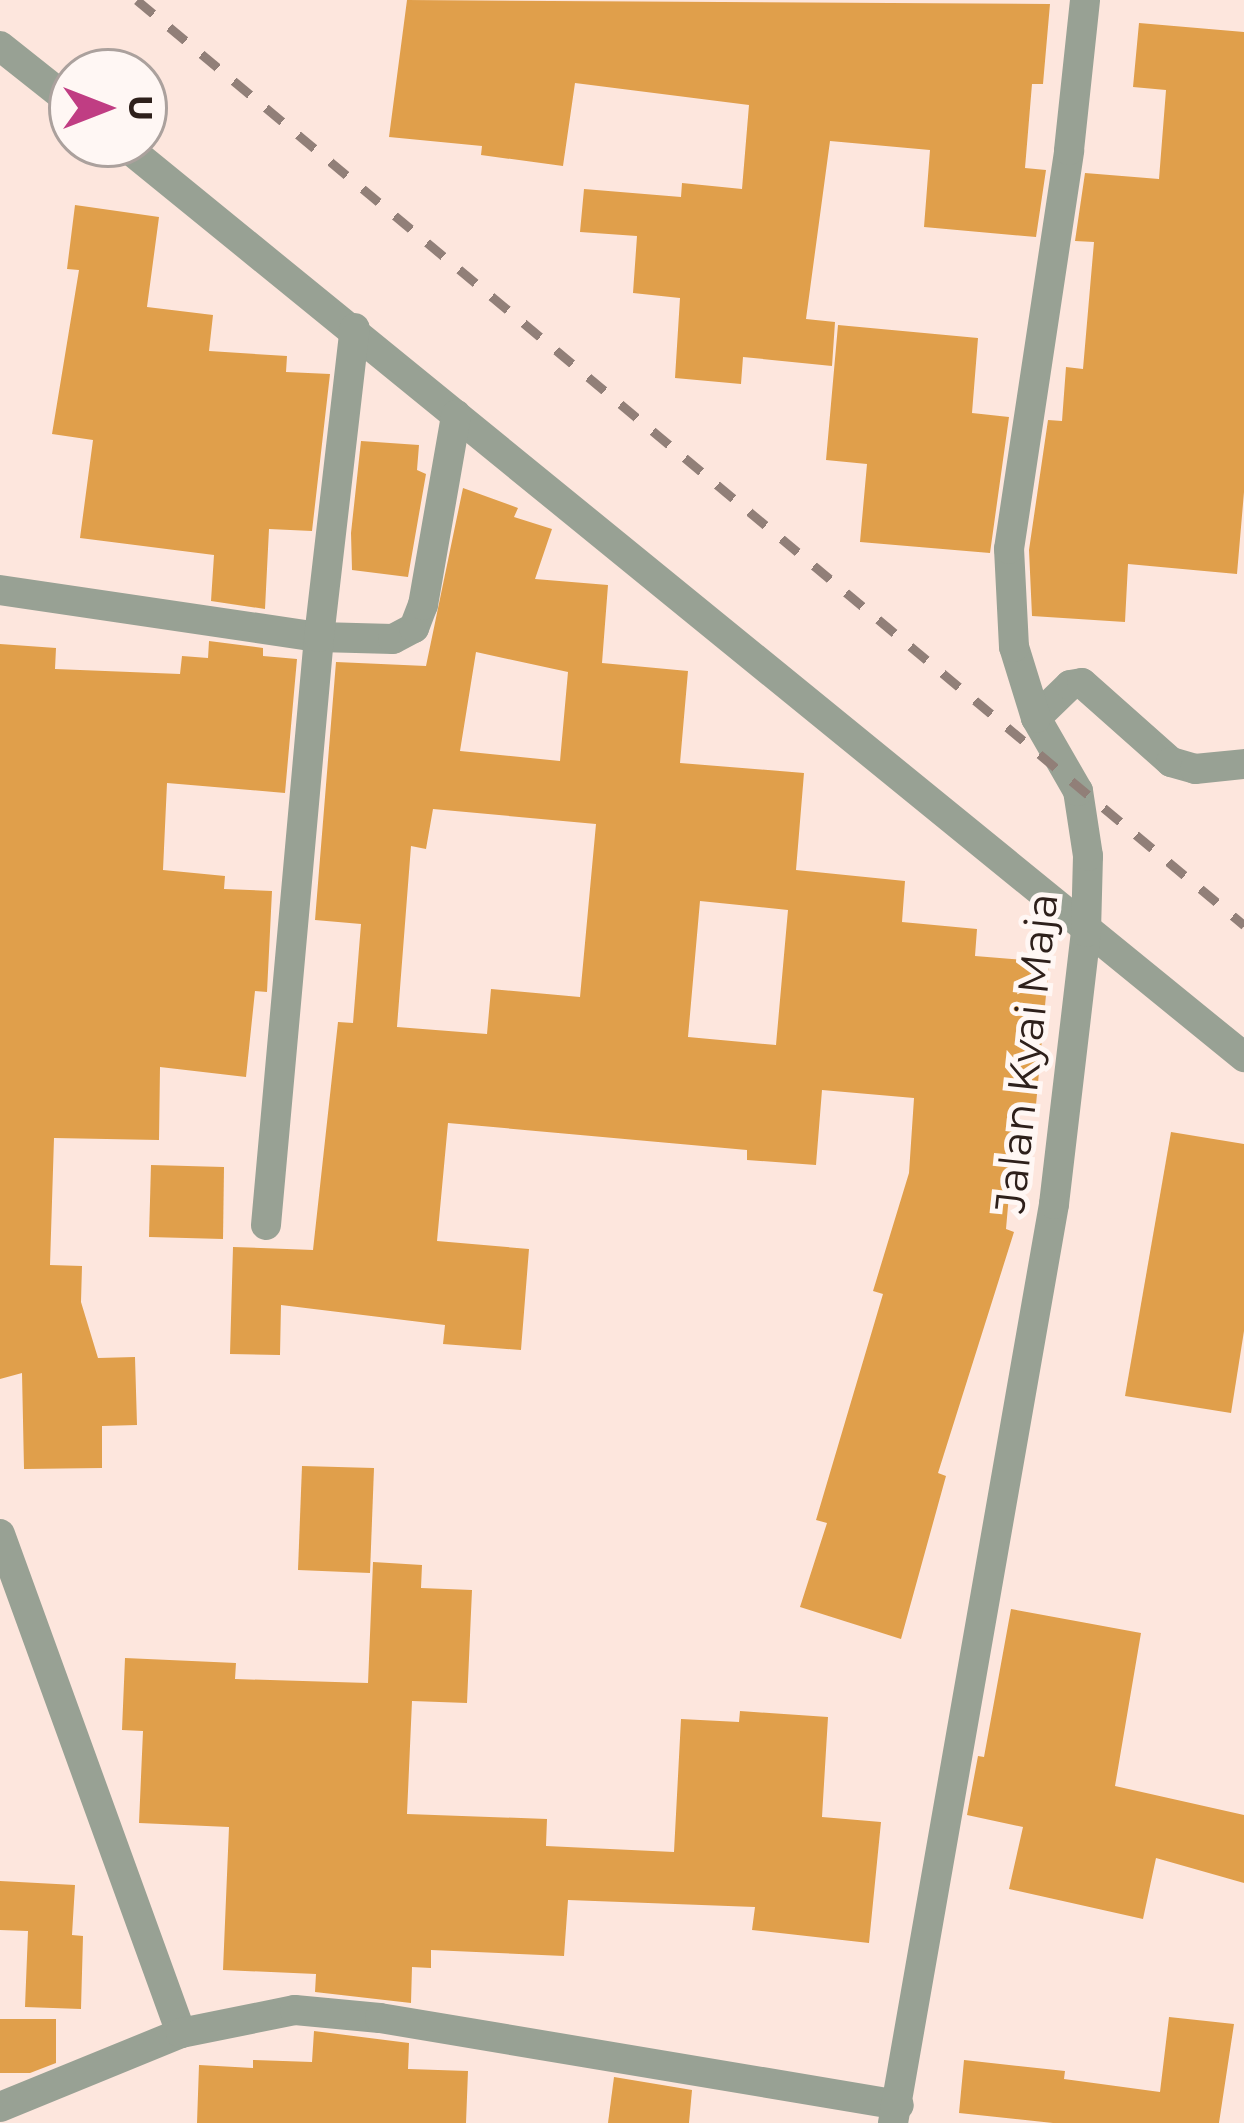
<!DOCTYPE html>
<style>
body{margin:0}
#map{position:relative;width:1244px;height:2123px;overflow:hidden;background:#fde6dd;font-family:Montserrat,sans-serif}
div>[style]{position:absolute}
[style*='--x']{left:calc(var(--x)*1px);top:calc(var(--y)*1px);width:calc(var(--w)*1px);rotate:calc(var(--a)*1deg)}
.building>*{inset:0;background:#e09f4b}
.street>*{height:30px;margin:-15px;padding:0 15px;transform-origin:15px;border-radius:15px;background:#98a194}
.rail>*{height:9px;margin-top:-4.5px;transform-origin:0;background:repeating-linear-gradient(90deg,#917f78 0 21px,transparent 0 42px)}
span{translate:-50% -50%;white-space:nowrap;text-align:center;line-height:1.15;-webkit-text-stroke:10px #fff7f4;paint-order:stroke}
.street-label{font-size:42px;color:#2e201b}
.north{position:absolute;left:48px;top:48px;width:120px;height:120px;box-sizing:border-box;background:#fff7f4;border:3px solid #aba19d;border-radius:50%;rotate:90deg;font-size:33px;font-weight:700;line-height:48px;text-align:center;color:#2e201b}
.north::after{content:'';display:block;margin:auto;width:42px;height:54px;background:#c03d83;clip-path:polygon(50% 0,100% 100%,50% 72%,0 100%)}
</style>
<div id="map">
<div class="building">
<div style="clip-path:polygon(407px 0,1050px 4px,1043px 84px,1032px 84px,1025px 168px,1046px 170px,1036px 237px,924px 227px,930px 150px,830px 141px,806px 319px,835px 322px,832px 366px,743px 357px,741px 384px,675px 378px,680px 298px,633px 293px,637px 236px,580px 232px,584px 189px,681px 197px,682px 183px,742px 189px,749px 105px,575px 83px,563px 166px,481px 155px,482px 146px,389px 137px)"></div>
<div style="clip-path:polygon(1139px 23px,1244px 32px,1244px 492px,1237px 574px,1128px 564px,1125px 622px,1032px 616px,1029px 550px,1048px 420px,1062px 421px,1066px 367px,1083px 369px,1094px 242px,1075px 241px,1085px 173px,1159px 179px,1166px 90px,1133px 87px)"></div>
<div style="clip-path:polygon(75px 205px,159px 217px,147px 307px,213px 315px,209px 351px,287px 356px,286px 372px,330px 374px,312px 531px,269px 529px,265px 609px,211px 601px,214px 555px,80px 538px,93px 440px,52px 434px,79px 270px,67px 269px)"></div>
<div style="clip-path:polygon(838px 325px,978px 338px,972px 413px,1009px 417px,990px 553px,860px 542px,867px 464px,826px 460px)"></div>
<div style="clip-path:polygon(361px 441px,419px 445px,417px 470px,426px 474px,408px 577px,352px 570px,351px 533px)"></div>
<div style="clip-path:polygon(evenodd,463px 488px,518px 508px,514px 517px,552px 529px,535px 579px,608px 585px,602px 663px,688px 671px,680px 763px,804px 773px,796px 870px,905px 881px,902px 922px,977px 929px,975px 956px,1049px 962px,1036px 1105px,1017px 1103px,1006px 1229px,1014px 1232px,938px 1473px,946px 1476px,901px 1639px,800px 1607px,827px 1523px,816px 1520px,883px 1294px,873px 1291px,909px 1173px,914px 1098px,822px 1090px,816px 1165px,747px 1160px,747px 1150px,448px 1123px,437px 1241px,529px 1249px,521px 1350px,443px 1344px,445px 1325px,281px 1305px,280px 1355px,230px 1354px,233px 1247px,313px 1250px,338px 1022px,353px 1023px,361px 924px,315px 920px,336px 662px,426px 666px,463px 488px,476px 652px,568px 672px,560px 761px,460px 751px,476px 652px,463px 488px,433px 809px,596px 824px,580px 997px,491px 989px,487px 1034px,397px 1027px,411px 846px,426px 849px,433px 809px,463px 488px,700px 901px,788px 910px,776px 1045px,688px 1037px,700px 901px)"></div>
<div style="clip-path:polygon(209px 641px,263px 648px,263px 656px,297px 659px,285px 793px,167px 783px,163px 870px,225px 876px,224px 889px,272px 891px,267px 992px,255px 991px,246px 1077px,160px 1067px,159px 1140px,54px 1138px,50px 1265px,82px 1266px,81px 1302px,98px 1358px,135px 1357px,137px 1425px,102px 1426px,102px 1468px,24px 1469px,22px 1373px,0 1379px,0 644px,56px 648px,55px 669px,180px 674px,182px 656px,208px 658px)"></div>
<div style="clip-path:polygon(1171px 1132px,1244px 1144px,1244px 1331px,1231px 1413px,1125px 1396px)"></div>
<div style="clip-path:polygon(151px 1165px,224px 1167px,223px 1239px,149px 1237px)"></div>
<div style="clip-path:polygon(302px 1466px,374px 1468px,370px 1573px,298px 1570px)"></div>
<div style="clip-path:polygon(373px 1562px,422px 1565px,421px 1588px,472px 1590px,467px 1703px,412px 1701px,407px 1814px,547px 1819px,546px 1846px,674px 1852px,681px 1719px,739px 1722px,740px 1711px,828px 1717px,822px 1817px,881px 1822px,869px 1943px,752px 1930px,755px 1907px,568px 1900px,564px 1956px,431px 1950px,431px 1968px,412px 1967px,411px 2003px,315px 1992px,316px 1974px,223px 1970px,229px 1827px,139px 1823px,143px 1731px,122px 1730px,125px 1658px,236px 1663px,235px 1679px,368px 1683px)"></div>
<div style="clip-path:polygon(1011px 1609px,1141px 1633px,1115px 1786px,1244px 1815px,1244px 1883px,1156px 1858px,1143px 1919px,1009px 1889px,1023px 1827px,967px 1815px,978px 1756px,984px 1757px)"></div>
<div style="clip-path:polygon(0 1881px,75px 1885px,72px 1935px,83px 1936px,81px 2009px,25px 2007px,28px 1931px,0 1930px)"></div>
<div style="clip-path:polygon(1169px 2017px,1234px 2024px,1219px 2123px,1053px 2123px,959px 2113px,964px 2060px,1065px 2071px,1064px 2079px,1160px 2092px)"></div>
<div style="clip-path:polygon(0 2019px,56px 2019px,56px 2063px,30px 2073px,0 2073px)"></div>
<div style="clip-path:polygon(314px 2031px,409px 2043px,408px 2069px,468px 2071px,466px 2123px,197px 2123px,199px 2065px,253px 2068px,253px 2060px,312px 2062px)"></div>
<div style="clip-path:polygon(614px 2077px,692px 2090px,689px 2123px,608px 2123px)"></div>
</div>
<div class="street">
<div style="--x:0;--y:46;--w:92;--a:38.4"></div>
<div style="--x:123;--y:144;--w:1446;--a:39.16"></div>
<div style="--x:0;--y:590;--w:322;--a:8.4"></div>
<div style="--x:319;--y:637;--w:74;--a:1.5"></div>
<div style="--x:393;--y:639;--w:24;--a:-28"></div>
<div style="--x:414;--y:628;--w:25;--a:-69"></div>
<div style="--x:423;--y:605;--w:193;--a:-80.1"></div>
<div style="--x:1036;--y:718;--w:47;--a:-44.1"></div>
<div style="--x:1070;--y:685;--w:12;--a:-9"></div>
<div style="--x:1082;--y:683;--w:119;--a:41.6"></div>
<div style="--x:1171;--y:762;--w:25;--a:16"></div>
<div style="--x:1195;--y:769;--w:49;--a:-5.8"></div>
<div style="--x:266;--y:1225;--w:590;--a:-84.85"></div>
<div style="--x:319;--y:637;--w:311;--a:-83.4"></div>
<div style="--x:0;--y:1534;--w:531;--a:70.06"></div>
<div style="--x:0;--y:2107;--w:196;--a:-22.2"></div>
<div style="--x:181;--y:2033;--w:116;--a:-11.4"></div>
<div style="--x:295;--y:2010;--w:85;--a:5.4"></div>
<div style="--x:380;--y:2018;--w:526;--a:9.52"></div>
<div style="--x:893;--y:2123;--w:933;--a:-80.06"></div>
<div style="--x:1054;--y:1204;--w:274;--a:-83.3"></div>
<div style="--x:1086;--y:932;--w:76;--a:-88.5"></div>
<div style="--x:1088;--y:856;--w:66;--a:-98.7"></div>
<div style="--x:1078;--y:791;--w:84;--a:-119.9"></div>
<div style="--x:1036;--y:718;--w:74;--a:-107.2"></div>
<div style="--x:1014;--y:647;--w:98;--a:-92.9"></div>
<div style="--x:1009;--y:549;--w:403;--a:-81.4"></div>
<div style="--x:1069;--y:150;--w:151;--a:-83.9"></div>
</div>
<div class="rail">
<div style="--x:137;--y:0;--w:1443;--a:39.88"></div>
</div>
<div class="street-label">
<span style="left:1026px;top:1053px;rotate:-84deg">Jalan Kyai Maja</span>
</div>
<div class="north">U</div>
</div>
